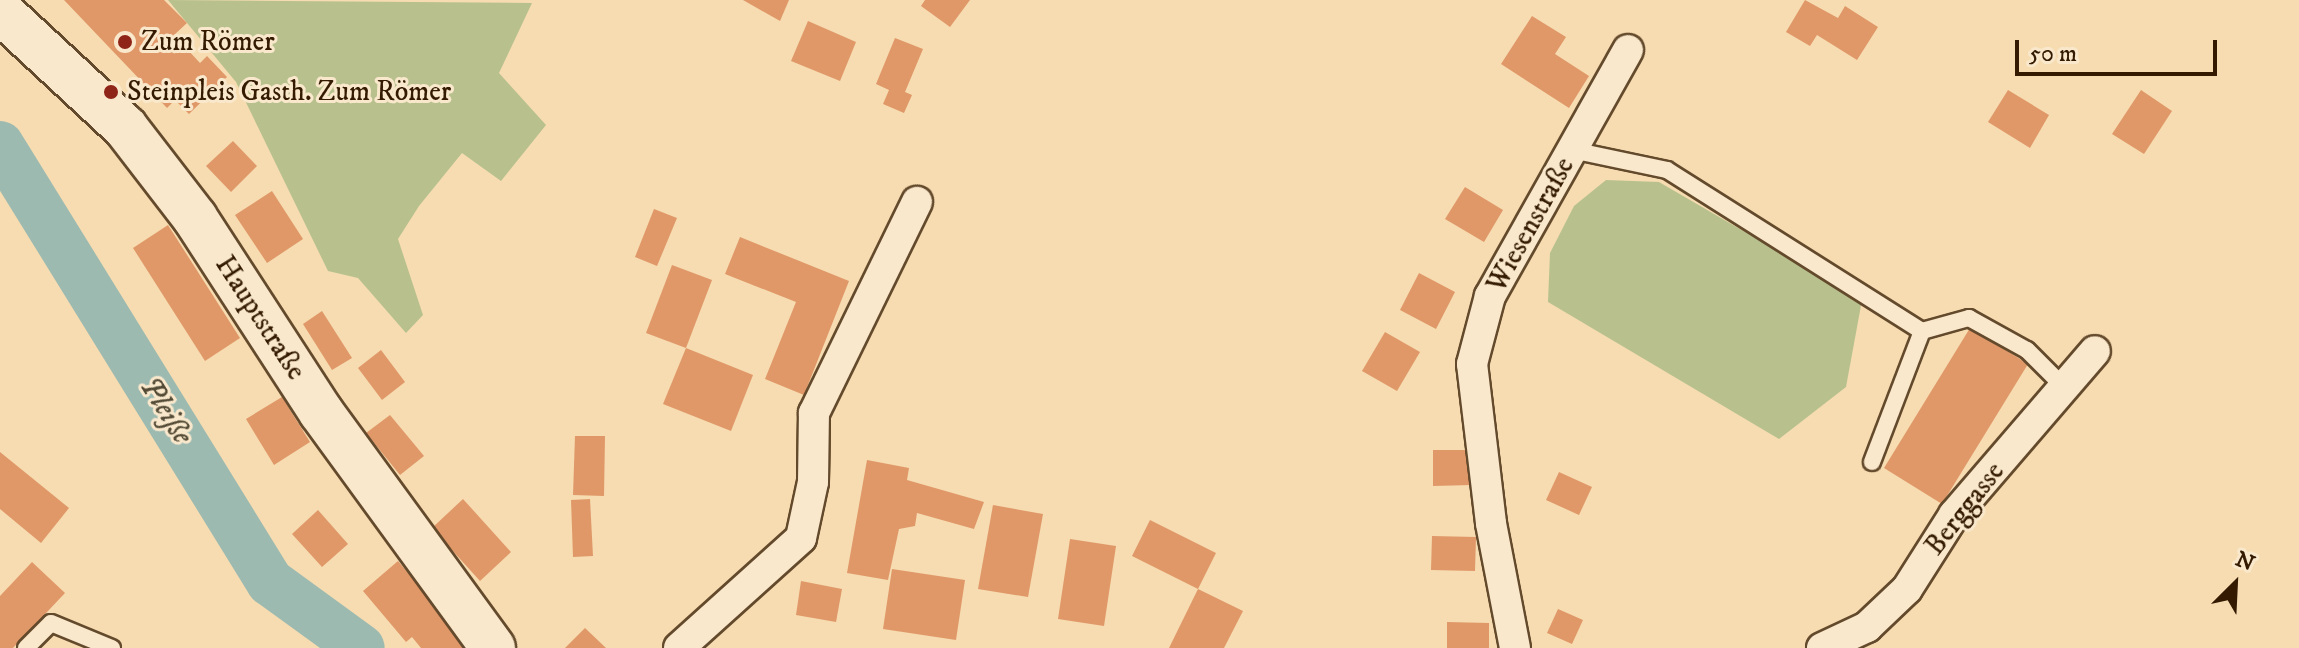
<!DOCTYPE html>
<meta charset="utf-8">
<style>
body{margin:0}
#map{position:relative;width:2299px;height:648px;overflow:hidden;background:#f6dcb0;font-family:"IM FELL DW Pica",serif}
div>[style]{position:absolute}
[style*='--x']{left:calc(var(--x)*1px);top:calc(var(--y)*1px);width:calc(var(--w)*1px);rotate:calc(var(--a)*1deg)}
.green>*{inset:0;background:#b8c18e}
.river>*{height:48px;margin:-24px;padding:0 24px;transform-origin:24px;border-radius:24px;background:#9dbab1}
.building>*{inset:0;background:#e09869}
.roads{filter:drop-shadow(2px 0 #644a2c) drop-shadow(-2px 0 #644a2c) drop-shadow(0 2px #644a2c) drop-shadow(0 -2px #644a2c)}
.service>*{height:16px;margin:-8px;padding:0 8px;transform-origin:8px;border-radius:8px;background:#f9e8cc}
.minor>*{height:30px;margin:-15px;padding:0 15px;transform-origin:15px;border-radius:15px;background:#f9e8cc}
.secondary>*{height:44px;margin:-22px;padding:0 22px;transform-origin:22px;border-radius:22px;background:#f9e8cc}
.dots>*{width:22px;height:22px;translate:-50% -50%;box-sizing:border-box;border:4px solid #f9e8cc;border-radius:50%}
span{translate:-50% -50%;white-space:nowrap;text-align:center;line-height:1.15;-webkit-text-stroke:6px #f9e8cc;paint-order:stroke}
.poi-label{font-size:28px;color:#331a00}
.left{translate:0 -50%;text-align:left}
.street-label{font-size:28px;color:#331a00}
.water-label{font-size:30px;color:#534a35;font-style:italic}
.north{position:absolute;left:2195px;top:544px;width:80px;height:80px;-webkit-text-stroke:6px #f9e8cc;paint-order:stroke;rotate:24deg;font-size:22px;font-weight:700;line-height:32px;text-align:center;color:#331a00}
.north::after{content:'';display:block;margin:auto;width:28px;height:36px;background:#331a00;clip-path:polygon(50% 0,100% 100%,50% 72%,0 100%)}
.scale{position:absolute;left:2015px;top:40px;width:202px;height:36px;box-sizing:border-box;border:4px solid #331a00;border-top:0;padding-left:10px;font-size:24px;line-height:28px;white-space:nowrap;color:#331a00;-webkit-text-stroke:6px #f9e8cc;paint-order:stroke}
</style>
<div id="map">
<div class="green">
<div style="clip-path:polygon(168px 0,532px 3px,499px 73px,546px 125px,501px 181px,462px 153px,419px 206px,398px 239px,423px 315px,406px 333px,358px 278px,328px 271px,236px 82px)"></div>
<div style="clip-path:polygon(1606px 180px,1659px 182px,1862px 300px,1846px 387px,1779px 439px,1548px 302px,1550px 253px,1574px 206px)"></div>
</div>
<div class="river">
<div style="--x:0;--y:145;--w:514;--a:58.29"></div>
<div style="--x:270;--y:582;--w:112;--a:36"></div>
</div>
<div class="building">
<div style="clip-path:polygon(64px 0,164px 0,187px 23px,174px 35px,200px 63px,207px 56px,227px 77px,189px 114px,175px 100px,167px 108px)"></div>
<div style="clip-path:polygon(743px 0,789px 0,780px 21px)"></div>
<div style="clip-path:polygon(925px 0,970px 0,950px 27px,921px 6px)"></div>
<div style="clip-path:polygon(1805px 0,1838px 18px,1845px 6px,1878px 27px,1857px 60px,1817px 35px,1810px 46px,1786px 32px)"></div>
<div style="clip-path:polygon(1532px 16px,1566px 37px,1555px 54px,1589px 76px,1569px 108px,1501px 64px)"></div>
<div style="clip-path:polygon(808px 21px,856px 42px,840px 81px,791px 61px)"></div>
<div style="clip-path:polygon(895px 38px,923px 49px,905px 92px,912px 95px,904px 113px,883px 104px,889px 90px,876px 84px)"></div>
<div style="clip-path:polygon(2008px 90px,2049px 115px,2030px 148px,1988px 122px)"></div>
<div style="clip-path:polygon(2141px 90px,2172px 111px,2144px 154px,2112px 134px)"></div>
<div style="clip-path:polygon(233px 141px,257px 166px,231px 192px,206px 166px)"></div>
<div style="clip-path:polygon(1465px 187px,1503px 210px,1484px 242px,1445px 219px)"></div>
<div style="clip-path:polygon(272px 191px,303px 239px,267px 263px,235px 215px)"></div>
<div style="clip-path:polygon(654px 209px,677px 218px,657px 266px,635px 257px)"></div>
<div style="clip-path:polygon(168px 225px,240px 338px,205px 361px,133px 248px)"></div>
<div style="clip-path:polygon(740px 237px,849px 281px,804px 395px,765px 379px,796px 302px,725px 274px)"></div>
<div style="clip-path:polygon(672px 265px,712px 280px,686px 348px,646px 333px)"></div>
<div style="clip-path:polygon(1419px 273px,1455px 292px,1436px 329px,1400px 310px)"></div>
<div style="clip-path:polygon(322px 311px,352px 358px,332px 370px,303px 324px)"></div>
<div style="clip-path:polygon(1970px 328px,2028px 364px,1942px 504px,1884px 468px)"></div>
<div style="clip-path:polygon(1385px 332px,1420px 352px,1397px 391px,1362px 371px)"></div>
<div style="clip-path:polygon(686px 348px,753px 375px,731px 431px,663px 404px)"></div>
<div style="clip-path:polygon(381px 350px,405px 382px,382px 400px,358px 368px)"></div>
<div style="clip-path:polygon(282px 397px,310px 442px,274px 465px,246px 419px)"></div>
<div style="clip-path:polygon(390px 415px,424px 456px,400px 475px,366px 433px)"></div>
<div style="clip-path:polygon(575px 436px,605px 436px,604px 496px,573px 495px)"></div>
<div style="clip-path:polygon(1433px 450px,1471px 450px,1472px 485px,1433px 486px)"></div>
<div style="clip-path:polygon(0 452px,69px 508px,41px 543px,0 509px)"></div>
<div style="clip-path:polygon(867px 460px,909px 468px,907px 480px,984px 502px,974px 529px,917px 513px,915px 526px,899px 529px,888px 580px,847px 573px)"></div>
<div style="clip-path:polygon(1559px 472px,1592px 487px,1579px 515px,1546px 500px)"></div>
<div style="clip-path:polygon(463px 499px,511px 552px,480px 581px,432px 528px)"></div>
<div style="clip-path:polygon(590px 499px,593px 556px,573px 557px,571px 500px)"></div>
<div style="clip-path:polygon(993px 505px,1043px 514px,1028px 597px,978px 589px)"></div>
<div style="clip-path:polygon(318px 510px,348px 544px,322px 567px,292px 534px)"></div>
<div style="clip-path:polygon(1150px 520px,1216px 553px,1198px 589px,1132px 556px)"></div>
<div style="clip-path:polygon(1432px 536px,1476px 537px,1475px 571px,1431px 570px)"></div>
<div style="clip-path:polygon(1070px 539px,1116px 546px,1104px 626px,1058px 619px)"></div>
<div style="clip-path:polygon(398px 561px,471px 648px,421px 648px,412px 637px,406px 642px,363px 591px)"></div>
<div style="clip-path:polygon(32px 562px,65px 593px,13px 648px,0 648px,0 596px)"></div>
<div style="clip-path:polygon(892px 569px,965px 580px,956px 640px,883px 629px)"></div>
<div style="clip-path:polygon(801px 581px,842px 589px,836px 622px,796px 615px)"></div>
<div style="clip-path:polygon(1198px 589px,1243px 611px,1224px 648px,1169px 648px)"></div>
<div style="clip-path:polygon(1558px 609px,1583px 620px,1572px 644px,1547px 633px)"></div>
<div style="clip-path:polygon(1447px 622px,1489px 623px,1489px 648px,1447px 648px)"></div>
<div style="clip-path:polygon(585px 628px,606px 648px,565px 648px)"></div>
</div>
<div class="roads">
<div class="service">
<div style="--x:1572;--y:150;--w:97;--a:11.9"></div>
<div style="--x:1667;--y:170;--w:302;--a:32.3"></div>
<div style="--x:1922;--y:331;--w:49;--a:-15.5"></div>
<div style="--x:1969;--y:318;--w:66;--a:28.9"></div>
<div style="--x:2027;--y:350;--w:55;--a:45"></div>
<div style="--x:1872;--y:462;--w:140;--a:-69.1"></div>
<div style="--x:26;--y:648;--w:35;--a:-45"></div>
<div style="--x:51;--y:623;--w:66;--a:22.3"></div>
</div>
<div class="minor">
<div style="--x:679;--y:648;--w:164;--a:-42"></div>
<div style="--x:801;--y:538;--w:57;--a:-77.9"></div>
<div style="--x:813;--y:482;--w:69;--a:-89.2"></div>
<div style="--x:814;--y:413;--w:235;--a:-64"></div>
<div style="--x:1515;--y:648;--w:127;--a:-100.9"></div>
<div style="--x:1491;--y:523;--w:160;--a:-96.8"></div>
<div style="--x:1472;--y:364;--w:70;--a:-75.2"></div>
<div style="--x:1490;--y:296;--w:282;--a:-60.7"></div>
<div style="--x:1822;--y:648;--w:50;--a:-25"></div>
<div style="--x:1867;--y:627;--w:55;--a:-43.5"></div>
<div style="--x:1907;--y:589;--w:88;--a:-57.6"></div>
<div style="--x:1954;--y:515;--w:216;--a:-49.3"></div>
</div>
<div class="secondary">
<div style="--x:0;--y:11;--w:171;--a:42.9"></div>
<div style="--x:125;--y:127;--w:115;--a:52.4"></div>
<div style="--x:195;--y:218;--w:231;--a:57"></div>
<div style="--x:321;--y:412;--w:292;--a:53.9"></div>
</div>
</div>
<div class="dots">
<div style="left:125px;top:42px;background:#8f2418"></div>
<div style="left:111px;top:92px;background:#8f2418"></div>
</div>
<div class="poi-label">
<span class="left" style="left:141px;top:42px">Zum Römer</span>
<span class="left" style="left:127px;top:92px">Steinpleis Gasth. Zum Römer</span>
</div>
<div class="street-label">
<span style="left:1531px;top:225px;rotate:-61deg">Wiesenstraße</span>
<span style="left:260px;top:318px;rotate:57deg">Hauptstraße</span>
<span style="left:1965px;top:509px;rotate:-52deg">Berggasse</span>
</div>
<div class="water-label">
<span style="left:165px;top:411px;rotate:58deg">Pleiße</span>
</div>
<div class="north">N</div>
<div class="scale">50 m</div>
</div>
